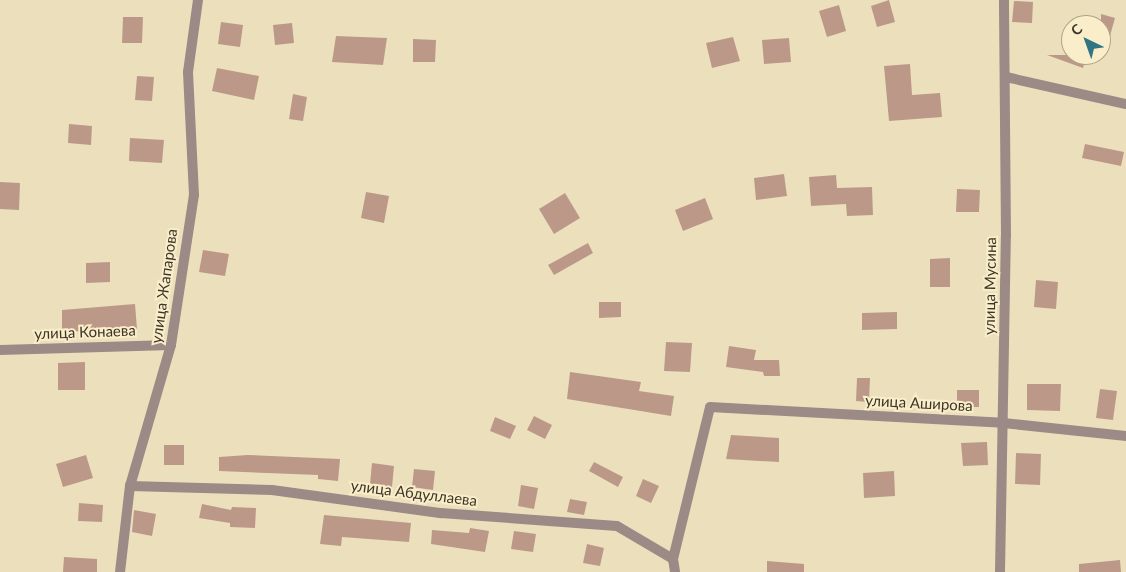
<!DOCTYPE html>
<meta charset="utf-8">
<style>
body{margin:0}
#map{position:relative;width:1126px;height:572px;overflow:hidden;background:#ece0bc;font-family:Lato,sans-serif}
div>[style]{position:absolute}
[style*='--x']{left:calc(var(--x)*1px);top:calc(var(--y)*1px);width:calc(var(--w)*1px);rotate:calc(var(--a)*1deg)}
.building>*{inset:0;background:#bc9889}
.street>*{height:10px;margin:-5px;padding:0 5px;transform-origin:5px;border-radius:5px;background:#9b8a86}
span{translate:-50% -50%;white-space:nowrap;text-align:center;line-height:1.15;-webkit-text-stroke:4px #faedc9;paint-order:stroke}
.street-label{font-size:15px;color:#3b3628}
.north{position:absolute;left:1061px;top:15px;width:50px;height:50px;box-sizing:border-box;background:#faedc9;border:1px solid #aea489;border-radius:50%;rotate:318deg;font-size:14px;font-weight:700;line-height:20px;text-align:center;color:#3b3628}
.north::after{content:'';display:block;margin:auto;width:18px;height:22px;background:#307583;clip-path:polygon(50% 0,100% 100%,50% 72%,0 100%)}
</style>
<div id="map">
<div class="building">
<div style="clip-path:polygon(889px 0,895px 22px,877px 27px,871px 6px)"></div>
<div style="clip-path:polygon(1014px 1px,1033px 2px,1032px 23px,1012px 22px)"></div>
<div style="clip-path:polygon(839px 5px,846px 31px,827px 37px,819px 11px)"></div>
<div style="clip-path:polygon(1101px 14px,1115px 18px,1104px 57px,1101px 57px)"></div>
<div style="clip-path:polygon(123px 17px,143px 17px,142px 43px,122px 43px)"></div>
<div style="clip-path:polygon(221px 22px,243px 25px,240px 47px,218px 44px)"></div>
<div style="clip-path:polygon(292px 23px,294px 43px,275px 45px,273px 25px)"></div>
<div style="clip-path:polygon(336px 36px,387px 38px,383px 65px,332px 62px)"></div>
<div style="clip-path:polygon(733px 37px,740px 61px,712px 68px,706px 43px)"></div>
<div style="clip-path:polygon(789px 38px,791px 62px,764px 64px,762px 40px)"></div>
<div style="clip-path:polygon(413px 39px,436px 40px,435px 62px,413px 62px)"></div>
<div style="clip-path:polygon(1047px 55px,1087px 55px,1083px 68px)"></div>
<div style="clip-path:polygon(910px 64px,912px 95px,940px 93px,942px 117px,889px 121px,884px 66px)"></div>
<div style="clip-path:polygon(217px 68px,259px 76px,254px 100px,212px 91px)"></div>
<div style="clip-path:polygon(137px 76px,154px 77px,152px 101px,135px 100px)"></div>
<div style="clip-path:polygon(293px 94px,307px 97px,303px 121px,289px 119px)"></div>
<div style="clip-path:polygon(69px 124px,92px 126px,91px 145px,68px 143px)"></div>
<div style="clip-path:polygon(130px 138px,164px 140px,162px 163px,129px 161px)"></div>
<div style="clip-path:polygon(1085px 144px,1124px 152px,1121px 166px,1082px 158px)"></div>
<div style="clip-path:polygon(784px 174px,787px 196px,756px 200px,754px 178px)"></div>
<div style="clip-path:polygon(836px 175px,837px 188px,872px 187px,873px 215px,847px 216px,846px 204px,811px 206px,809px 177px)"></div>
<div style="clip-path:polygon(0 182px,20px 183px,19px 210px,0 209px)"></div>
<div style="clip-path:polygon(957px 189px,980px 190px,979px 212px,956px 212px)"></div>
<div style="clip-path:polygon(366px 192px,389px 196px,384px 223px,361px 218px)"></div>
<div style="clip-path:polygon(565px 193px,580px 218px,554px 234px,539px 209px)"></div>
<div style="clip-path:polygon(705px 198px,713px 219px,683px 231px,675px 210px)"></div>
<div style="clip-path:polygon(588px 243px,593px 253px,554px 275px,548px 265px)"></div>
<div style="clip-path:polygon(203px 250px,229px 254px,225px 276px,199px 272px)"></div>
<div style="clip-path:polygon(950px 258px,950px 287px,930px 287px,930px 259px)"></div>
<div style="clip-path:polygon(110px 262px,110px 282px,86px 283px,86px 263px)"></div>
<div style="clip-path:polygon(1036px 280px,1058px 282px,1056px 309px,1034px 307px)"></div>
<div style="clip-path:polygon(599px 302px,621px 302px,621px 317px,599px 318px)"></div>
<div style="clip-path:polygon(135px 304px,137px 329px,62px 332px,62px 310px)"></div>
<div style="clip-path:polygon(897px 312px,897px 329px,862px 330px,862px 313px)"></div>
<div style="clip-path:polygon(666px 342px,692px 343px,690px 372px,664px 371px)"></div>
<div style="clip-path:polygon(729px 346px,756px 350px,754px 360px,779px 360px,780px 376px,764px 376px,763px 372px,726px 367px)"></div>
<div style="clip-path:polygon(85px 362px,85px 390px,58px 390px,58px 363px)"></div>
<div style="clip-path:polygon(570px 372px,641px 382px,639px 391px,674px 396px,671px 416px,567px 399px)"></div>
<div style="clip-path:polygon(857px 378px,870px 378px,869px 402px,856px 401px)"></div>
<div style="clip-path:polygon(1027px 384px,1061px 384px,1060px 411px,1027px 410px)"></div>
<div style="clip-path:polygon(1100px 389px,1117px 391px,1113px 420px,1096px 418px)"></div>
<div style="clip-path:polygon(957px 390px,979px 390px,979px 407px,957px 407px)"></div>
<div style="clip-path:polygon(534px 416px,552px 425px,545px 439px,527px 430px)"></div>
<div style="clip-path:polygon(495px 417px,516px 426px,510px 439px,490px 431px)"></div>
<div style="clip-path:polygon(731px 435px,779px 438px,779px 462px,726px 459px)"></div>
<div style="clip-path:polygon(987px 442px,988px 465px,963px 466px,961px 443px)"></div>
<div style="clip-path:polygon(164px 445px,184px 445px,184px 465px,164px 465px)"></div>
<div style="clip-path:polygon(1016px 453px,1041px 454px,1040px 485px,1015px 484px)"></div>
<div style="clip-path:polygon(86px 455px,93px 478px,63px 487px,56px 464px)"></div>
<div style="clip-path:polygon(248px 455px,340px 459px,338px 481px,318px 479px,318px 475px,219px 471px,219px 457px)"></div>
<div style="clip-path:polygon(594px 462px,623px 477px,618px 487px,589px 471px)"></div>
<div style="clip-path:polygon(372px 463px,394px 466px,392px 487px,370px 484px)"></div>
<div style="clip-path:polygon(414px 469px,435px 471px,433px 490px,412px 487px)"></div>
<div style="clip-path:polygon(894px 471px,895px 496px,864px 498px,863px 473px)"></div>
<div style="clip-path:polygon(643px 479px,659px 486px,651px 503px,636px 496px)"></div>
<div style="clip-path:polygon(521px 485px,538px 488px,534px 509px,518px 506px)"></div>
<div style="clip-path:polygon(570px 499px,587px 502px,584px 515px,567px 512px)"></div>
<div style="clip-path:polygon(79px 503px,103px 505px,102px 522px,78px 521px)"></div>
<div style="clip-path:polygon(202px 504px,231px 510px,232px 507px,256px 508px,255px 528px,230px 527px,230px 523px,199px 518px)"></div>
<div style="clip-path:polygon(134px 510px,156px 514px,152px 536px,132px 532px)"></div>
<div style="clip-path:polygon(324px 515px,411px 523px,409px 542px,342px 537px,341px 546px,320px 544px)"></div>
<div style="clip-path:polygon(470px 528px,489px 531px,485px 552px,431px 544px,432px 530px,469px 533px)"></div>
<div style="clip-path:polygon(514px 531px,536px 534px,533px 552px,511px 549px)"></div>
<div style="clip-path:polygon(587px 544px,604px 548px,600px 566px,583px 563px)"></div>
<div style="clip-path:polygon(64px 557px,97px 559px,97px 572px,63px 572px)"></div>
<div style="clip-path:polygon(1120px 560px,1121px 572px,1079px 572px,1079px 564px)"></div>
<div style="clip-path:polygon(767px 561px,804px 564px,804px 572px,767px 572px)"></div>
</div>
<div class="street">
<div style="--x:1006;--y:77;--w:123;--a:12.7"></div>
<div style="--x:0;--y:350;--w:171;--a:-1.7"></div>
<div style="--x:130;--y:486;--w:142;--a:1.6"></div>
<div style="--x:272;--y:490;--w:171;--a:7.8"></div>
<div style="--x:441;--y:513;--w:176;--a:4.2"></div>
<div style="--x:617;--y:526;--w:65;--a:30.5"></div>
<div style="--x:673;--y:559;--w:13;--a:81"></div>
<div style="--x:673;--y:559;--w:156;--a:-76.3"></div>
<div style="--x:710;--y:407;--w:293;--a:3.1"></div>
<div style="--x:1003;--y:423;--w:124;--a:6"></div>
<div style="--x:120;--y:572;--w:87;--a:-83.4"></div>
<div style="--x:130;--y:486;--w:147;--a:-73.8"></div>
<div style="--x:171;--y:345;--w:152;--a:-81.3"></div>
<div style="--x:194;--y:195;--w:123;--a:-92.8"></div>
<div style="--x:188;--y:72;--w:73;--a:-82.1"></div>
<div style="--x:1000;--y:572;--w:336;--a:-89"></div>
<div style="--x:1006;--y:236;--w:236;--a:-90.5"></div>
</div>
<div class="street-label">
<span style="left:164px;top:286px;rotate:-82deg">улица Жапарова</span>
<span style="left:990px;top:286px;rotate:-89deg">улица Мусина</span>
<span style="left:85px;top:332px;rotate:-2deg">улица Конаева</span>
<span style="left:919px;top:403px;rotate:3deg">улица Аширова</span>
<span style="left:414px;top:493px;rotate:7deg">улица Абдуллаева</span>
</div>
<div class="north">С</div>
</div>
